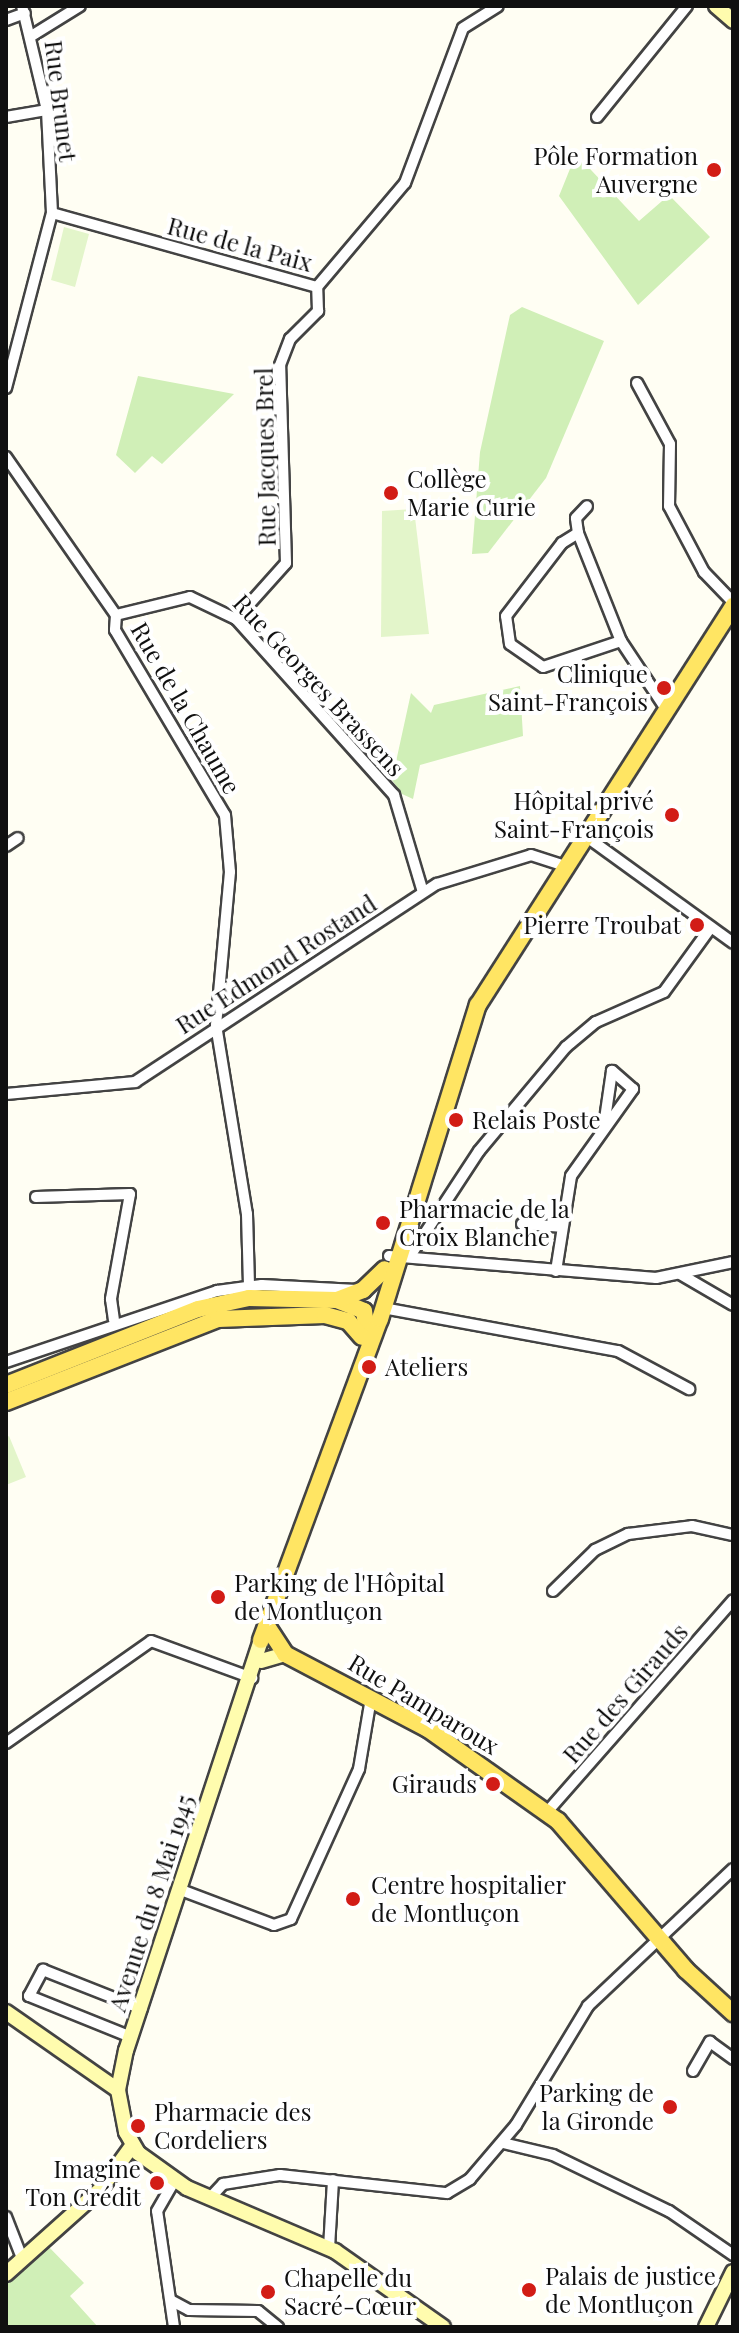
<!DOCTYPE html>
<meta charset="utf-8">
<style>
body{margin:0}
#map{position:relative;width:739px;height:2333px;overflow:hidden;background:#fffef3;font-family:"Playfair Display",serif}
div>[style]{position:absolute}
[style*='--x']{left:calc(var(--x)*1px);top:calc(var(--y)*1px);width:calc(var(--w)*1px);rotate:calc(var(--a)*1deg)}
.green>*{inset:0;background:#d0efb7}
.pitch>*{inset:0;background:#e3f5ca}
.roads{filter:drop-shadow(2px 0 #434343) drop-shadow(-2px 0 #434343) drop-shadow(0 2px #434343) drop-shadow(0 -2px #434343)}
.street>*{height:10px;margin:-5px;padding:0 5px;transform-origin:5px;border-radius:5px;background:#fff}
.secondary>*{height:14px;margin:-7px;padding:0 7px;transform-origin:7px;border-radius:7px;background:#fffcae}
.primary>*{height:16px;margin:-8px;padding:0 8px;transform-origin:8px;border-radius:8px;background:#ffe563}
.dots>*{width:22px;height:22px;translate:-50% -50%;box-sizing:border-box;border:4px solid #fff;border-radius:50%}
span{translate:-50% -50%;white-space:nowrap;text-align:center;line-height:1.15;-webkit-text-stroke:8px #fff;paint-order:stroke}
.street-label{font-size:24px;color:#101010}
.poi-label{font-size:24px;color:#101010}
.right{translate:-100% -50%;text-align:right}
.left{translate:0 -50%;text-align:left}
.frame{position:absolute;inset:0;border:8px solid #101010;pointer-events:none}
</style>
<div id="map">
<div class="green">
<div style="clip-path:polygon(576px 154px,639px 221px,669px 195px,710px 237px,638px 305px,559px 196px)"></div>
<div style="clip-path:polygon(522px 307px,604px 341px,546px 478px,488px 553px,472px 554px,480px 452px,510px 315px)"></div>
<div style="clip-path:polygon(138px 376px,234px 394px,162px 464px,152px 456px,135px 473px,116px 455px)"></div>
<div style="clip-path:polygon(520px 686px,523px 736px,420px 765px,413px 799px,402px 794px,392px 780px,411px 693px,431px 713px,434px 705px)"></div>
<div style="clip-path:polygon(46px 2244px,84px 2283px,70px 2296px,98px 2327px,6px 2327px,6px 2285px)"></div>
</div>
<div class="pitch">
<div style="clip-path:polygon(64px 227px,89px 234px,75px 287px,51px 280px)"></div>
<div style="clip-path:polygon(414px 509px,429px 634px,381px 637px,382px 511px)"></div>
<div style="clip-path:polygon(9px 1436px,26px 1477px,6px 1485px,6px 1438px)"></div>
</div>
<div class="roads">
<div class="street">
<div style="--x:6;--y:20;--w:20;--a:-20"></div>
<div style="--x:33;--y:35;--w:55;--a:-31.7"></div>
<div style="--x:6;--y:117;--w:42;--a:-9.7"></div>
<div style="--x:597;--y:117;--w:143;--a:-51"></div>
<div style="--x:52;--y:213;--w:275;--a:15.6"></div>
<div style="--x:317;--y:287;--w:136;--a:-49.8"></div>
<div style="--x:405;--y:183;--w:165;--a:-69.5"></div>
<div style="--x:463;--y:28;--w:41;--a:-32.2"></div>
<div style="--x:637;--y:383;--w:69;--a:61.6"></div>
<div style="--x:670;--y:444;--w:62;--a:90.9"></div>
<div style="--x:669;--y:506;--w:75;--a:62.1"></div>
<div style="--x:704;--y:572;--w:42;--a:46"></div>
<div style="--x:6;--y:388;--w:181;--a:-75.3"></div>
<div style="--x:52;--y:213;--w:103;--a:-92.8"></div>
<div style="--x:47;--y:110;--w:107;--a:-103.5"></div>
<div style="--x:6;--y:457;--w:193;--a:55.2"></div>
<div style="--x:578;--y:533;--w:15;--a:-98"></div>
<div style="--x:576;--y:518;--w:16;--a:-47"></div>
<div style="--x:116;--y:615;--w:15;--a:94"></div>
<div style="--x:115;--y:630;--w:215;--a:59.3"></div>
<div style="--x:225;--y:815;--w:57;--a:85"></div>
<div style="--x:230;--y:872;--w:154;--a:95.2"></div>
<div style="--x:216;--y:1025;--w:192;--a:80.7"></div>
<div style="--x:247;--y:1214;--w:71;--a:88.4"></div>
<div style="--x:116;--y:615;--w:76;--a:-13.7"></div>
<div style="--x:190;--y:597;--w:51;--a:25.6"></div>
<div style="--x:236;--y:619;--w:237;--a:48.1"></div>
<div style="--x:394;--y:795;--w:101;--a:73.4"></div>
<div style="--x:236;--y:619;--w:75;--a:-48.2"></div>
<div style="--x:286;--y:563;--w:198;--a:-91.7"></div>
<div style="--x:280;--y:365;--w:28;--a:-69"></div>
<div style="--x:290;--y:339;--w:40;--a:-45"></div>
<div style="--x:318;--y:311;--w:24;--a:-92"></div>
<div style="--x:621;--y:641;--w:82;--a:161.6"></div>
<div style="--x:543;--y:667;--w:40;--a:-145.1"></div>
<div style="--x:510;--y:644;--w:28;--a:-98"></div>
<div style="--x:506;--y:616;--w:92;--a:-52.5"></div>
<div style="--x:562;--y:543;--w:19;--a:-32"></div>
<div style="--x:578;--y:533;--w:116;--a:68.3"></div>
<div style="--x:621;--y:641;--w:82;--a:56.5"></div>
<div style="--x:584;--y:835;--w:184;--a:35.9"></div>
<div style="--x:6;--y:846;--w:14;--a:-34"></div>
<div style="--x:6;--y:1094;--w:130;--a:-5.3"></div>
<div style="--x:135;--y:1082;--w:361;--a:-33.3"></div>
<div style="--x:437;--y:884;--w:98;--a:-17.1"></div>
<div style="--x:531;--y:855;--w:35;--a:18"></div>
<div style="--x:36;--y:1197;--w:94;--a:-1.8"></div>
<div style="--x:130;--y:1194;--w:107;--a:100.3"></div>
<div style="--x:111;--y:1299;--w:21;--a:82"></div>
<div style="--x:522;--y:1224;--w:39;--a:4"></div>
<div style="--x:412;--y:1253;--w:122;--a:-56.7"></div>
<div style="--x:479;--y:1151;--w:136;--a:-50.1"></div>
<div style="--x:566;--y:1047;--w:39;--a:-40"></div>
<div style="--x:596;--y:1022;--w:74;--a:-23.8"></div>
<div style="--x:664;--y:992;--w:80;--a:-54.1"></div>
<div style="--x:389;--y:1256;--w:268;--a:4.7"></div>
<div style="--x:656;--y:1278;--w:79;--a:-11.7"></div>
<div style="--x:556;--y:1271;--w:96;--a:-81"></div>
<div style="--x:571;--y:1176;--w:107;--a:-54.5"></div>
<div style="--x:633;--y:1089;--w:28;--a:-139"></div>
<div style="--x:612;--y:1071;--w:56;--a:98.3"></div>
<div style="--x:680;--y:1274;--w:61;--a:30.3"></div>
<div style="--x:383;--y:1308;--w:239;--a:10.4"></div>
<div style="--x:618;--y:1351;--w:81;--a:28.2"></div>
<div style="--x:6;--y:1362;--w:223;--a:-18.6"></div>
<div style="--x:217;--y:1291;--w:45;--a:-7.6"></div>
<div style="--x:262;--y:1285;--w:95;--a:3"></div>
<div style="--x:553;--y:1591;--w:59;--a:-44.3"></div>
<div style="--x:595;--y:1550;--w:37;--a:-26"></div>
<div style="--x:628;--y:1534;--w:64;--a:-7.1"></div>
<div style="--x:692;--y:1526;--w:42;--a:12.4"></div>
<div style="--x:6;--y:1743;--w:177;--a:-35.1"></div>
<div style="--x:151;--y:1641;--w:108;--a:20.1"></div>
<div style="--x:547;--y:1812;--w:282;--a:-48.7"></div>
<div style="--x:181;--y:1890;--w:99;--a:20.6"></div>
<div style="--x:274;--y:1925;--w:18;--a:-19"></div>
<div style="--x:291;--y:1919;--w:165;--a:-65.6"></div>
<div style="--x:359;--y:1769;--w:72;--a:-80.4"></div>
<div style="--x:131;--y:2037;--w:110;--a:-158.1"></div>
<div style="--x:29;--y:1996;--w:30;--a:-62"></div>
<div style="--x:43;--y:1970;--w:106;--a:21.5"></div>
<div style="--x:693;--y:2071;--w:34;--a:-60"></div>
<div style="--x:710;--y:2042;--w:29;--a:36"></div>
<div style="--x:503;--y:2143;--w:51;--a:13.5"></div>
<div style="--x:553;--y:2155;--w:129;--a:25.8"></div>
<div style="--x:669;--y:2211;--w:78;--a:34.5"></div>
<div style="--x:209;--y:2199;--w:21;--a:-47"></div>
<div style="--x:223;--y:2184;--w:58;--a:-9"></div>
<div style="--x:280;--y:2175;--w:168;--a:6.2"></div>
<div style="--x:447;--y:2193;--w:27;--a:-31"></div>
<div style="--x:470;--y:2179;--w:71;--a:-49.6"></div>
<div style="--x:516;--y:2125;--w:139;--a:-58.8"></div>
<div style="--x:588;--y:2006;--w:199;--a:-43.4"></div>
<div style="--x:6;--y:2217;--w:44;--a:68.7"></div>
<div style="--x:329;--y:2248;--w:68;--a:-86.6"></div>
<div style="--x:172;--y:2301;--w:19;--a:28"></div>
<div style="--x:189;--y:2310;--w:69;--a:0.8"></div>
<div style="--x:258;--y:2311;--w:26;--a:39"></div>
<div style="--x:174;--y:2327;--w:117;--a:-98.3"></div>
<div style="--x:157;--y:2211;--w:36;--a:-60"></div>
</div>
<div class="secondary">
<div style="--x:716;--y:6;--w:23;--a:41"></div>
<div style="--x:261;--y:1640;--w:432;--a:108.2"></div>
<div style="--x:126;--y:2050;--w:41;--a:101.3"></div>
<div style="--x:118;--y:2090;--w:43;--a:79.2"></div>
<div style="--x:126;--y:2132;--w:24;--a:60"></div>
<div style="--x:138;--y:2153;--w:60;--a:35.5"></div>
<div style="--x:187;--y:2188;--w:161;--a:23.1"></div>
<div style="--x:335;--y:2251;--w:132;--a:35.1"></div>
<div style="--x:261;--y:1661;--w:25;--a:-16"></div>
<div style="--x:6;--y:2012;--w:136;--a:34.9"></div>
<div style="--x:6;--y:2274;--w:126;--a:-41.8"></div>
<div style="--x:100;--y:2190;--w:54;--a:-54"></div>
<div style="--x:706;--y:2327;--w:61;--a:-63.9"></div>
</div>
<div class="primary">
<div style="--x:337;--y:1300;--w:29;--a:22"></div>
<div style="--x:364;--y:1311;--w:27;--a:82"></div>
<div style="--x:6;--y:1385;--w:206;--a:-21.6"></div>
<div style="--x:198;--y:1309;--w:52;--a:-12.2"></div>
<div style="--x:249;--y:1298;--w:88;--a:1.3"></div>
<div style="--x:337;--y:1300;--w:28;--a:-21"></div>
<div style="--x:363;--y:1290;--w:30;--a:-44"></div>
<div style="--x:6;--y:1402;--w:228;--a:-21.4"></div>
<div style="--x:218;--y:1319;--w:107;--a:-2.1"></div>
<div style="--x:325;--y:1315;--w:24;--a:15"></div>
<div style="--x:348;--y:1321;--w:21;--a:49"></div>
<div style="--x:269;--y:1629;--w:30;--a:57"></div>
<div style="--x:285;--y:1654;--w:161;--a:27.7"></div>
<div style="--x:428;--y:1729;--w:159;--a:35.3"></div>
<div style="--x:558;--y:1821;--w:196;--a:49.3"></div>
<div style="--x:686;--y:1970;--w:64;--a:42.5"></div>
<div style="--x:261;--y:1640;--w:342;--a:-69.7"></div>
<div style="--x:380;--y:1319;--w:329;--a:-72.7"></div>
<div style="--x:478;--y:1005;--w:474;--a:-57.4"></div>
</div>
</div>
<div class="dots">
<div style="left:714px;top:170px;background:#d21c16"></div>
<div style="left:391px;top:493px;background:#d21c16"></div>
<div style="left:664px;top:688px;background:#d21c16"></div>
<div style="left:672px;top:815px;background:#d21c16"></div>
<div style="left:697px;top:925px;background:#d21c16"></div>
<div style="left:456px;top:1120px;background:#d21c16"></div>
<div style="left:383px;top:1223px;background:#d21c16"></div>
<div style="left:369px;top:1367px;background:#d21c16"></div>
<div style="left:218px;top:1597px;background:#d21c16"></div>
<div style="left:493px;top:1784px;background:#d21c16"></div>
<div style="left:353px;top:1899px;background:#d21c16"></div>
<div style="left:670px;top:2107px;background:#d21c16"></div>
<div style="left:138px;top:2126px;background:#d21c16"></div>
<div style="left:157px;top:2183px;background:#d21c16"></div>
<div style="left:529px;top:2290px;background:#d21c16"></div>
<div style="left:268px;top:2292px;background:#d21c16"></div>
</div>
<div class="street-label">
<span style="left:61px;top:101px;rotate:83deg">Rue Brunet</span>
<span style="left:240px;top:244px;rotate:15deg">Rue de la Paix</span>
<span style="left:265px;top:457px;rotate:-91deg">Rue Jacques Brel</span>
<span style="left:319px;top:685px;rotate:47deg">Rue Georges Brassens</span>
<span style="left:186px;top:708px;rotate:60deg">Rue de la Chaume</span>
<span style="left:276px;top:964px;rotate:-33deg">Rue Edmond Rostand</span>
<span style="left:625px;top:1693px;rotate:-49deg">Rue des Girauds</span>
<span style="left:424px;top:1704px;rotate:31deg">Rue Pamparoux</span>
<span style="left:151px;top:1903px;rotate:-72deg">Avenue du 8 Mai 1945</span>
</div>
<div class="poi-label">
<span class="right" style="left:698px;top:170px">Pôle Formation<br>Auvergne</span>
<span class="left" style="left:407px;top:493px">Collège<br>Marie Curie</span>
<span class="right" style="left:648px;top:688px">Clinique<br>Saint-François</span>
<span class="right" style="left:654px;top:815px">Hôpital privé<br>Saint-François</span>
<span class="right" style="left:681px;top:925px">Pierre Troubat</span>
<span class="left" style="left:472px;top:1120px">Relais Poste</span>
<span class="left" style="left:399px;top:1223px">Pharmacie de la<br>Croix Blanche</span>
<span class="left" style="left:385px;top:1367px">Ateliers</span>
<span class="left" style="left:234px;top:1597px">Parking de l'Hôpital<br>de Montluçon</span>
<span class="right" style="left:477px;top:1784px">Girauds</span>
<span class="left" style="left:371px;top:1899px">Centre hospitalier<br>de Montluçon</span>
<span class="right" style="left:654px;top:2107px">Parking de<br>la Gironde</span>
<span class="left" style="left:154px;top:2126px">Pharmacie des<br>Cordeliers</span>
<span class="right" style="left:141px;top:2183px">Imagine<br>Ton Crédit</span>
<span class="left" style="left:545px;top:2290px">Palais de justice<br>de Montluçon</span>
<span class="left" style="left:284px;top:2292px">Chapelle du<br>Sacré-Cœur</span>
</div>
<div class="frame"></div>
</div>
